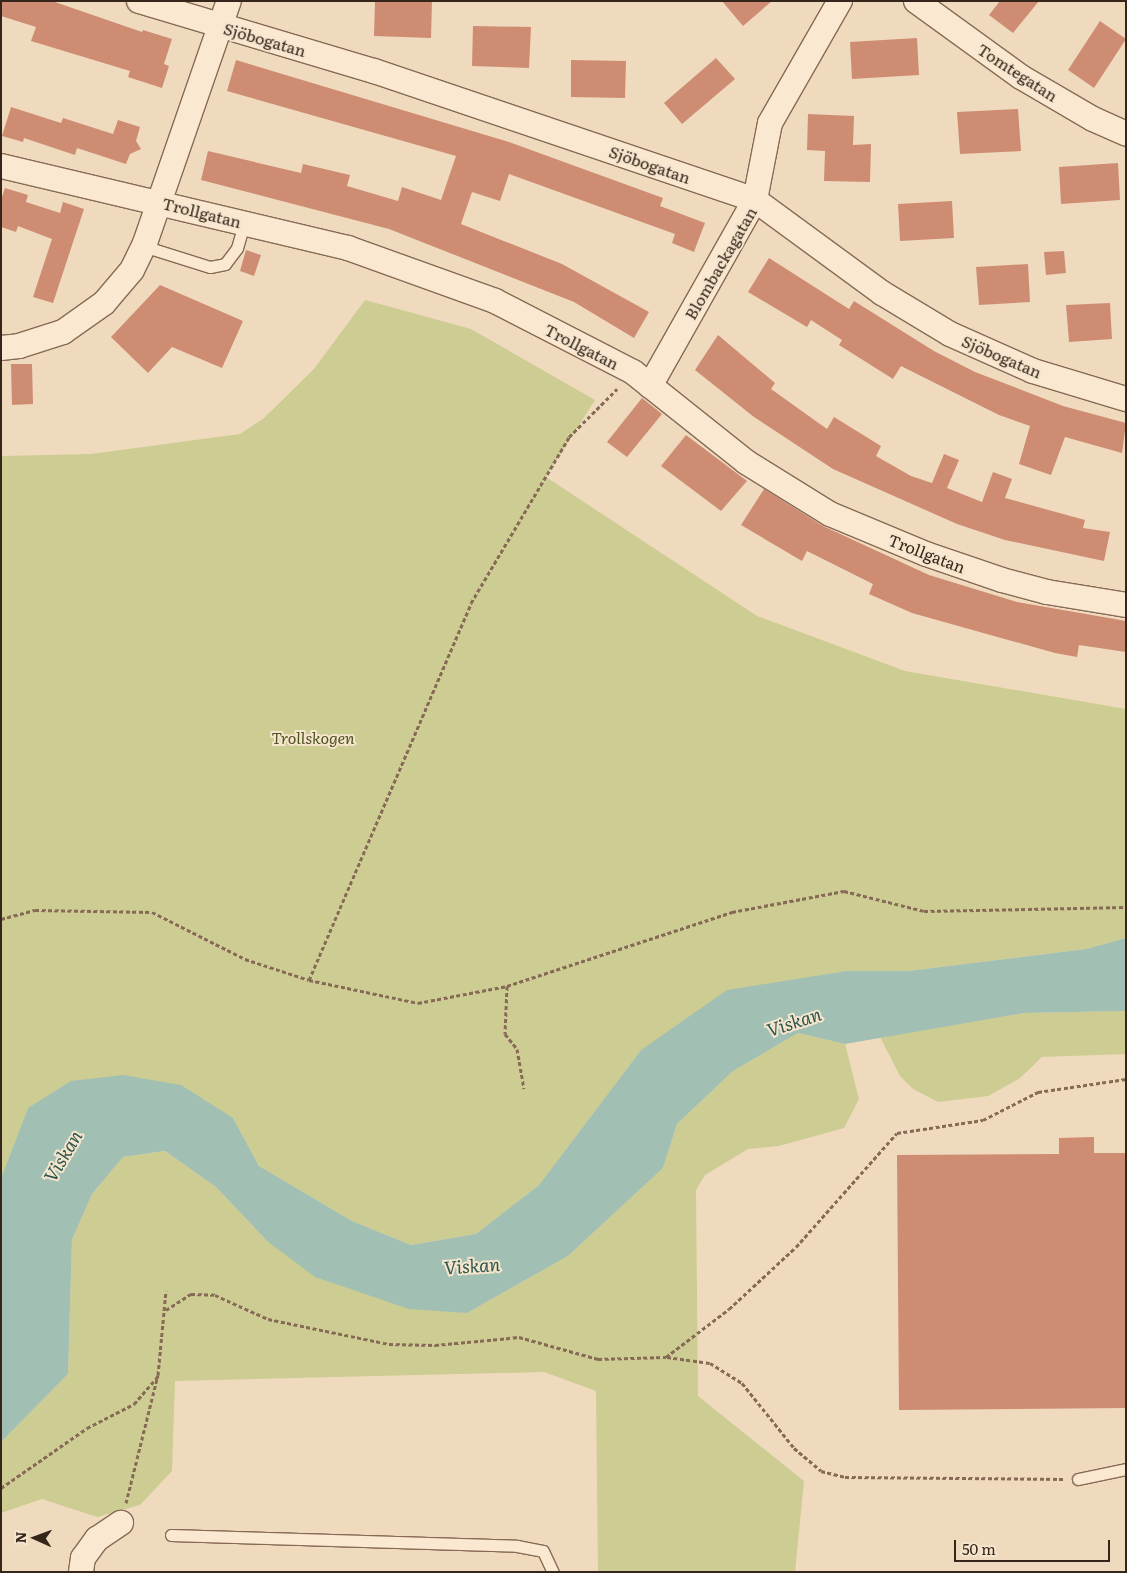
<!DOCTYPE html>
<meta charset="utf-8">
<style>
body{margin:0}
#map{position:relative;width:1127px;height:1573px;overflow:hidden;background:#efdabe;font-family:Literata,serif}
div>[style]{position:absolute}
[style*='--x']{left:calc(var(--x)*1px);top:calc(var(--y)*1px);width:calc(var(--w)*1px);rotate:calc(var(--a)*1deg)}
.green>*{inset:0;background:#cdcc92}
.water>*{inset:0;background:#a1c0b3}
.building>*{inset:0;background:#ce8d72}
.path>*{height:3px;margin-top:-1.5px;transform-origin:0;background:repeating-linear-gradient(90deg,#876a56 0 4px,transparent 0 6.5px)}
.roads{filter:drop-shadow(1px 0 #876a56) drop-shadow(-1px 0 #876a56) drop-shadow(0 1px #876a56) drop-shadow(0 -1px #876a56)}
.lane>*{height:11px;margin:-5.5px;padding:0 5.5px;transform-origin:5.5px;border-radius:5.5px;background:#fae8d1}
.street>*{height:24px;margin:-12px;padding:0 12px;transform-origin:12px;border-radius:12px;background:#fae8d1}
span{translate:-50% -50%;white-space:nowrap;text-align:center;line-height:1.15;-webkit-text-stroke:4px #f6e5cd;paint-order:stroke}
.street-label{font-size:16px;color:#36251b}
.park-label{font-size:16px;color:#4d5321;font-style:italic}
.water-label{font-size:18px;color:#2a564e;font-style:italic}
.frame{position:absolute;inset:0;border:2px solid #36251b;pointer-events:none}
.north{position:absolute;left:10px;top:1513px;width:50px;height:50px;-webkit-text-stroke:4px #f6e5cd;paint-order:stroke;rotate:272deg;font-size:14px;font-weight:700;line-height:20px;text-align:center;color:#36251b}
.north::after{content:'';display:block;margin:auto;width:18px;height:22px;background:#36251b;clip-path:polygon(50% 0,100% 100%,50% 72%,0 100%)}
.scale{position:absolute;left:954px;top:1540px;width:156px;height:22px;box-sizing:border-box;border:2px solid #36251b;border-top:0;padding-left:6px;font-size:15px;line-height:18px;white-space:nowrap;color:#36251b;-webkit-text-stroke:4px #f6e5cd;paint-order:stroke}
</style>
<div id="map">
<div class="green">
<div style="clip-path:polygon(365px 300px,471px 329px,595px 400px,546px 477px,757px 616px,905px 671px,1126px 709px,1126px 938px,1086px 949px,908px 971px,846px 971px,816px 976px,641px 1050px,539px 1185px,476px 1234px,411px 1245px,352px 1221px,259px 1166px,233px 1118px,28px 1108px,1px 1178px,1px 456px,91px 454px,240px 434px,263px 419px,314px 369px)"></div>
<div style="clip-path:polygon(1126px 1011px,1126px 1054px,1042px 1057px,1020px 1078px,988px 1096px,938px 1102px,913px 1089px,900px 1076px,880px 1037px,1024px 1013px)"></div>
<div style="clip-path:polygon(798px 1033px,845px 1044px,859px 1099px,844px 1128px,779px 1146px,748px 1149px,705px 1175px,696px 1190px,698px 1396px,804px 1481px,795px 1572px,598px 1572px,596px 1391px,544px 1372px,175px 1381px,172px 1471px,140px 1505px,97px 1517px,42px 1499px,1px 1513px,1px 1442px,68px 1374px,72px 1240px,92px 1194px,123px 1157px,165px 1151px,216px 1187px,267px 1241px,467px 1313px,568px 1256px,663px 1168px,677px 1124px,733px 1071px)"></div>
</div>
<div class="water">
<div style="clip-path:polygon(1126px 938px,1126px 1011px,1024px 1013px,845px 1044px,798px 1033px,733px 1071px,677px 1124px,663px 1168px,568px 1256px,467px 1313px,409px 1309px,315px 1277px,267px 1241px,216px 1187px,165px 1151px,123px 1157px,92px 1194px,72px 1240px,68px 1374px,1px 1442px,1px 1178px,28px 1108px,71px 1081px,123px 1075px,181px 1085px,233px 1118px,259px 1166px,352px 1221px,411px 1245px,476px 1234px,539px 1185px,641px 1050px,727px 990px,846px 971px,908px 971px,1086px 949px)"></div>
</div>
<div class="building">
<div style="clip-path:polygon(1px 1px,52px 1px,142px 32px,143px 30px,172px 39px,164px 64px,169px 66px,162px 88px,128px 77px,130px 71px,31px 41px,36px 27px,1px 16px)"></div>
<div style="clip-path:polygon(375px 1px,432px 1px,431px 38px,374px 36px)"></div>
<div style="clip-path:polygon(722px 1px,772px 1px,743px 26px)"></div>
<div style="clip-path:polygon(1000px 1px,1039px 1px,1013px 33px,989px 15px)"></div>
<div style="clip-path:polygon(1100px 21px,1126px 39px,1094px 88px,1068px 70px)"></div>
<div style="clip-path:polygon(473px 26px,531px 27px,529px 68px,472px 66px)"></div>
<div style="clip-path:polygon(917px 38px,919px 75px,852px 79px,850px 42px)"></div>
<div style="clip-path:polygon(716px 58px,735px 79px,682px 124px,664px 103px)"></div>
<div style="clip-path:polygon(236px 60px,509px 142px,663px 198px,660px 206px,705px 223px,698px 241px,694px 252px,672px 243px,675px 234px,509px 174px,500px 201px,472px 192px,461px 224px,562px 264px,649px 312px,634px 338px,574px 302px,389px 229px,201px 180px,208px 151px,301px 173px,303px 164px,350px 175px,347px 186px,398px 201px,402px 187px,441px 200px,456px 156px,227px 91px)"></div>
<div style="clip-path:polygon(571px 60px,626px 61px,625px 98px,571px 97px)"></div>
<div style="clip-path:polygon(11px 107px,61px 123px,63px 118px,113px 134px,118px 120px,140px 127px,136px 141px,141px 149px,130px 154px,126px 164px,77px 148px,75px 155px,24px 138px,23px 142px,2px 136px)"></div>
<div style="clip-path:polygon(1018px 109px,1021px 151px,960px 154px,957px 112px)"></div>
<div style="clip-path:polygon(808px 114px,854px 116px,853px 145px,871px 144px,870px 182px,824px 181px,825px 151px,807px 150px)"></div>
<div style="clip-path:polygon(1118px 163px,1120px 200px,1061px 204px,1059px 167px)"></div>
<div style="clip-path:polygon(5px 188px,28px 195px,26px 202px,60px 213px,63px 202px,84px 209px,53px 303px,33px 297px,52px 239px,18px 226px,16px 232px,1px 227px,1px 200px)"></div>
<div style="clip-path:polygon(952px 201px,954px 238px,900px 241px,898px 204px)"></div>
<div style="clip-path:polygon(246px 250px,261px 255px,254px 276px,240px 271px)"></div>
<div style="clip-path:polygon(1064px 251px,1066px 273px,1046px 275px,1044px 252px)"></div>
<div style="clip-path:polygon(769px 258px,849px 309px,854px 301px,934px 351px,975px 372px,1063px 406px,1126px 423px,1122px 453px,1065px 437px,1051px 475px,1019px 464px,1030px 426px,999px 415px,901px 366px,893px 379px,839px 345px,842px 340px,811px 320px,807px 327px,748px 292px)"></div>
<div style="clip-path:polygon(1028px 264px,1030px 302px,979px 305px,976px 267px)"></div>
<div style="clip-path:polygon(160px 285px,243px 321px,222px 368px,172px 347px,148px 373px,111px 337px)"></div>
<div style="clip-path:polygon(1110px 303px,1112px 339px,1069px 342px,1066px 305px)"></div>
<div style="clip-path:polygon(718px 335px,775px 383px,771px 389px,827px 429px,834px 417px,881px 446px,876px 456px,911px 476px,932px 483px,944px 454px,959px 460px,947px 488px,982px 502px,993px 472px,1012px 479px,1005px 498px,1085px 520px,1083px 528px,1110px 532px,1104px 561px,1005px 540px,957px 524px,833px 469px,754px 417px,695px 370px)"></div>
<div style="clip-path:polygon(11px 364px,32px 364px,33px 404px,12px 405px)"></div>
<div style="clip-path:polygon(642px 398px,662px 414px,627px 457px,607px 442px)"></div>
<div style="clip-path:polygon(686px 435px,747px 481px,721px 511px,661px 466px)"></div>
<div style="clip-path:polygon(764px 489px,823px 526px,929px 575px,1017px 602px,1126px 621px,1126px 652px,1079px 645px,1077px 657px,1055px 653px,912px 613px,869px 594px,873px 584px,807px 551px,802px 561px,741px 525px)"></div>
<div style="clip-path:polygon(1094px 1137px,1094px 1153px,1126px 1153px,1126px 1408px,899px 1410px,897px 1155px,1059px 1154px,1059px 1138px)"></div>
</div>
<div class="path">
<div style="--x:1;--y:919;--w:35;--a:-15"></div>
<div style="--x:35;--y:910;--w:117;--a:1"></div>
<div style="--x:152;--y:912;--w:104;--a:26.8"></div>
<div style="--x:245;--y:959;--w:67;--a:18.2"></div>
<div style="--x:309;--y:980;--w:111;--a:11.9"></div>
<div style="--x:418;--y:1003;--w:91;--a:-10.8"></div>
<div style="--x:507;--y:986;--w:237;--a:-18.2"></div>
<div style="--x:732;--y:912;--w:114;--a:-10.6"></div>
<div style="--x:844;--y:891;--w:82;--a:14"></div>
<div style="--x:924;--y:911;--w:202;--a:-1.1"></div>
<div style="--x:309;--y:980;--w:410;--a:-66.7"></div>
<div style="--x:471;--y:603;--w:193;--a:-59.4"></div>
<div style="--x:569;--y:437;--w:68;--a:-45"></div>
<div style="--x:507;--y:986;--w:48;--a:92.4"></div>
<div style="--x:505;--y:1034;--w:19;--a:51"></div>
<div style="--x:517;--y:1049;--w:40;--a:80"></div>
<div style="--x:166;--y:1310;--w:30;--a:-33"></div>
<div style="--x:191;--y:1294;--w:24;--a:2"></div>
<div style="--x:215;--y:1295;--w:58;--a:24.4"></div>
<div style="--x:268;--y:1319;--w:124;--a:11.7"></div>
<div style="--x:389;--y:1344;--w:46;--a:1.2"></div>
<div style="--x:435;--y:1345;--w:84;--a:-5.4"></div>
<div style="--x:519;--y:1337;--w:82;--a:15.6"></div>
<div style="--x:598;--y:1359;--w:68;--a:-1.7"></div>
<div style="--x:666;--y:1357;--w:79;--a:-37.3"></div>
<div style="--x:729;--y:1309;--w:91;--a:-42.8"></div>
<div style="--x:796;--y:1247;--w:152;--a:-48.5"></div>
<div style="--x:897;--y:1133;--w:87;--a:-8.6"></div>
<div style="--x:983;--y:1120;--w:62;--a:-27"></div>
<div style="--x:1038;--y:1092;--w:89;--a:-8.4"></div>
<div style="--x:667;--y:1357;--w:43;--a:7.9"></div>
<div style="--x:710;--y:1363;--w:38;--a:32"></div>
<div style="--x:742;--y:1383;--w:83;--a:51.3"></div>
<div style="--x:794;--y:1448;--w:35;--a:40"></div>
<div style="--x:821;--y:1471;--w:25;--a:14"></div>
<div style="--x:845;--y:1477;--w:219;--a:0.5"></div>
<div style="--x:1;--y:1488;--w:105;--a:-34.9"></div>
<div style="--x:87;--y:1428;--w:53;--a:-27.1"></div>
<div style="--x:134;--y:1404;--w:37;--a:-49"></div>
<div style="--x:126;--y:1503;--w:132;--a:-76"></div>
<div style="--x:158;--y:1375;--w:85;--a:-84.6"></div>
</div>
<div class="roads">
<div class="lane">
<div style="--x:143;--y:246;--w:70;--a:17.4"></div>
<div style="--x:210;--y:267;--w:15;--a:-11"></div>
<div style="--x:225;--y:264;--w:20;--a:-53"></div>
<div style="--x:237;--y:248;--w:26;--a:-74"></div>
<div style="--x:1078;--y:1479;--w:49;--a:-11.8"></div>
<div style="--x:171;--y:1535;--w:346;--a:1.8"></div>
<div style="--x:517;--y:1546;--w:26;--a:11"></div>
<div style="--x:543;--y:1551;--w:23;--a:65"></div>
</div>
<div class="street">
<div style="--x:139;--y:1;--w:245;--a:16.6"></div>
<div style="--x:374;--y:71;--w:402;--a:18.7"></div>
<div style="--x:755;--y:200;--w:157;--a:36.2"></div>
<div style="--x:882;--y:293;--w:79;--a:31.1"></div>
<div style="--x:950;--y:334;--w:91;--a:24"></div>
<div style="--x:1033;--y:371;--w:97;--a:16.8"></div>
<div style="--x:916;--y:1;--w:130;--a:35.9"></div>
<div style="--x:1021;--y:77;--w:83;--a:30.3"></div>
<div style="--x:1093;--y:119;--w:36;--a:24"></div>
<div style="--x:1;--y:166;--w:357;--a:13.3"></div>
<div style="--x:348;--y:248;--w:156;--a:19.8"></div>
<div style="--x:495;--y:301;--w:155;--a:27.2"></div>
<div style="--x:633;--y:372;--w:144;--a:38.5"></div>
<div style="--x:746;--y:462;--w:99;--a:31.8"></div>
<div style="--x:830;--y:514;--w:104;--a:22.6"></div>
<div style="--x:926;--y:554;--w:80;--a:18.9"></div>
<div style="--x:1002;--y:580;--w:47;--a:14.9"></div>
<div style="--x:1047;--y:592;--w:80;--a:9.3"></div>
<div style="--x:1;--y:348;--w:18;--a:-6"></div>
<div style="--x:19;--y:346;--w:46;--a:-17.7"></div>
<div style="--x:63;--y:332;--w:50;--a:-35.3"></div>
<div style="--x:104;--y:303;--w:43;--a:-49.7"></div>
<div style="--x:132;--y:270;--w:30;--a:-64"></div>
<div style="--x:145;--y:243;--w:256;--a:-70.9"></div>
<div style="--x:650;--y:386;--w:214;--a:-60.6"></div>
<div style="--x:755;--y:200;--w:78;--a:-79"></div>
<div style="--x:770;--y:123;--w:141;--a:-60.2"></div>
<div style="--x:81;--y:1572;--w:14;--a:-82"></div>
<div style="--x:83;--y:1558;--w:24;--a:-54"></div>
<div style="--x:97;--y:1539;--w:29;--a:-34"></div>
</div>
</div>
<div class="street-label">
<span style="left:265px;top:39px;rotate:16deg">Sjöbogatan</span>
<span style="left:1018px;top:72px;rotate:33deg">Tomtegatan</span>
<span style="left:650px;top:164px;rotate:19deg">Sjöbogatan</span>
<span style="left:202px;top:212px;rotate:14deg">Trollgatan</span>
<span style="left:720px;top:263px;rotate:-60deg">Blombackagatan</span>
<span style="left:582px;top:346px;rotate:27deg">Trollgatan</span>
<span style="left:1002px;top:356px;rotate:23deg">Sjöbogatan</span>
<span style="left:927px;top:553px;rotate:21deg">Trollgatan</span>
</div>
<div class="park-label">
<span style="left:313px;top:737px">Trollskogen</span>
</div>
<div class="water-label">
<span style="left:794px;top:1022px;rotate:-18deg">Viskan</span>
<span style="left:63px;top:1156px;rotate:-59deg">Viskan</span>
<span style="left:472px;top:1266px;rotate:-4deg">Viskan</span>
</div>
<div class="frame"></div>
<div class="north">N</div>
<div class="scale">50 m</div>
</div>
